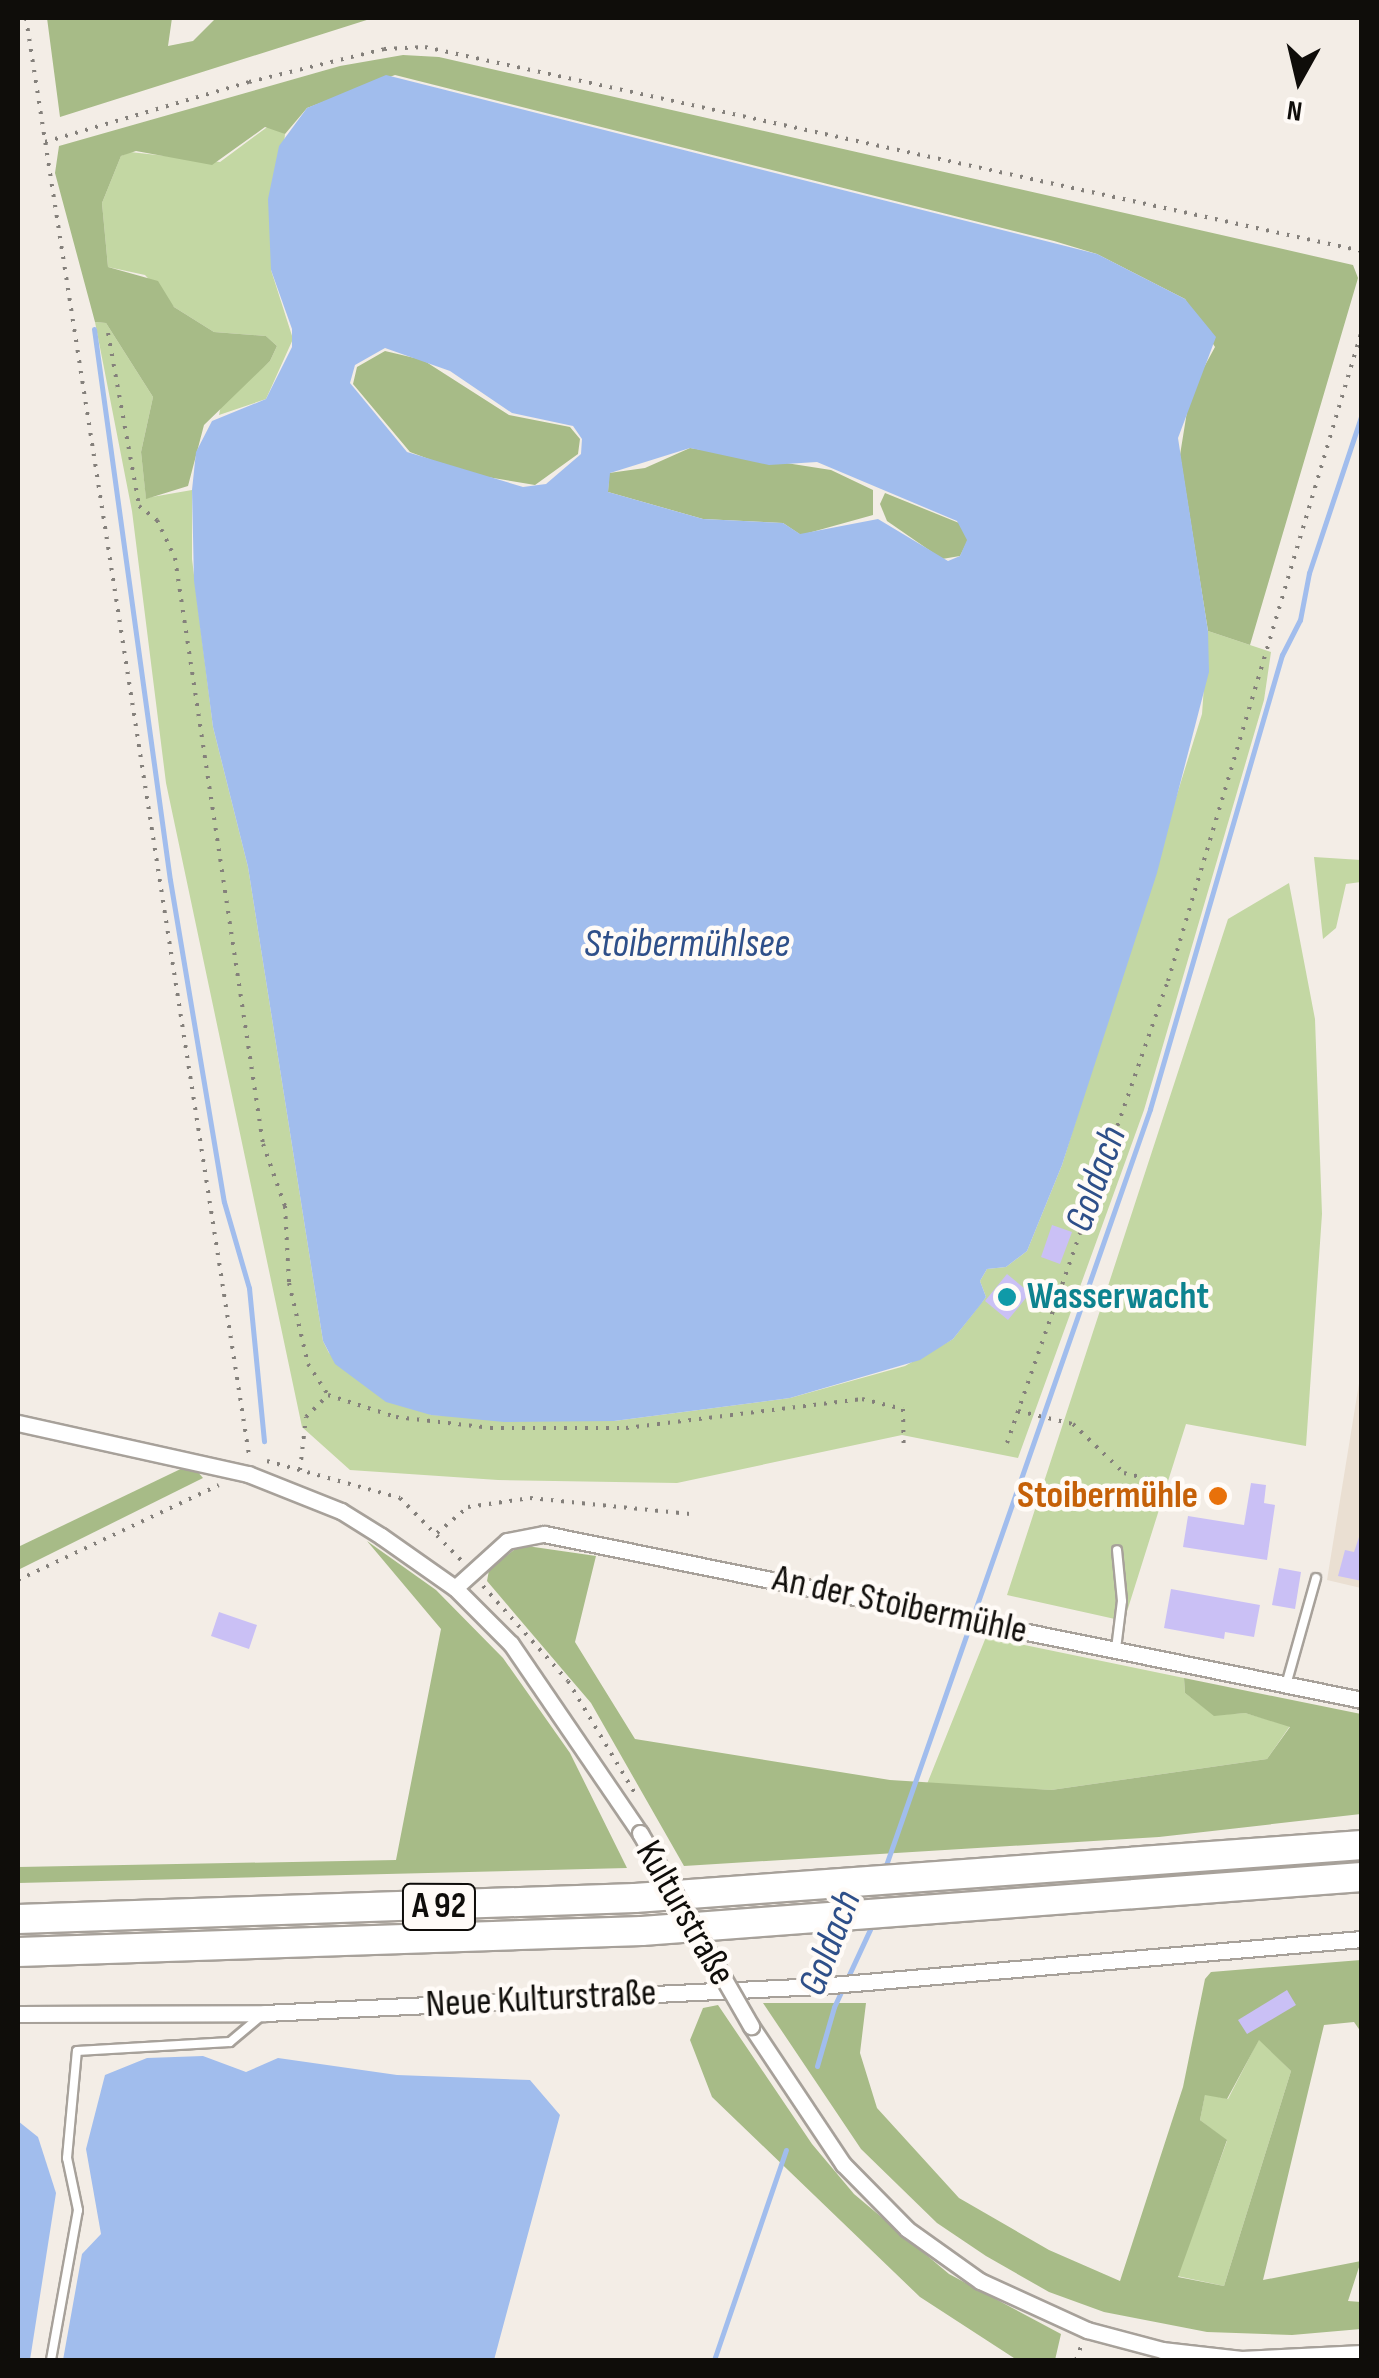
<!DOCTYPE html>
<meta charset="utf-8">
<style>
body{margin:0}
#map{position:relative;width:1379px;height:2378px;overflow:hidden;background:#f3ede6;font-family:"Sofia Sans Condensed",sans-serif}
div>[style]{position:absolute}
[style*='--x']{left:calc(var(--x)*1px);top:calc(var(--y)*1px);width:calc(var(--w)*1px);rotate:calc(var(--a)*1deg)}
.built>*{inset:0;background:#eadfd2}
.green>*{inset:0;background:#c3d7a3}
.forest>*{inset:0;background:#a7bb87}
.water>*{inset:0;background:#a1bded}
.stream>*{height:5px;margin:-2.5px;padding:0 2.5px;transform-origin:2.5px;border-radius:2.5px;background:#a1bded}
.building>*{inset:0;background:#cac0f5}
.path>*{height:4px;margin-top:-2px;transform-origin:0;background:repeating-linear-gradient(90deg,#84807b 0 2.5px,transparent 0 10.5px)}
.roads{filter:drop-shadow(2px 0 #a7a19a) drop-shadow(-2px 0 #a7a19a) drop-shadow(0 2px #a7a19a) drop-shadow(0 -2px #a7a19a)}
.service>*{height:8px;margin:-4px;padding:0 4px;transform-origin:4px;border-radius:4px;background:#fff}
.minor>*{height:15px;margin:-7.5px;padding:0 7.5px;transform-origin:7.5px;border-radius:7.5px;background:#fff}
.motorway>*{height:28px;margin:-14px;padding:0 14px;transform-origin:14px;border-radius:14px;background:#fff}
.bridges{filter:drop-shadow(2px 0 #a7a19a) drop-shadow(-2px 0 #a7a19a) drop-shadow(0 2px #a7a19a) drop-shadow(0 -2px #a7a19a)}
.minor-bridge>*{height:15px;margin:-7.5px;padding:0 7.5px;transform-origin:7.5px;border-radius:7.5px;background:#fff}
.dots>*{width:28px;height:28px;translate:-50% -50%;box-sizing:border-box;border:5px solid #fffbf7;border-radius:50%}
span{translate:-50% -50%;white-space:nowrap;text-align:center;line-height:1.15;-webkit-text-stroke:9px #fffbf7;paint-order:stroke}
.shield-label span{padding:2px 8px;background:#fffbf7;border:2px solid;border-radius:8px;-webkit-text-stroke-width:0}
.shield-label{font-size:35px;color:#0f0d0a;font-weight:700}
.culture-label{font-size:38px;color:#0d838f;font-weight:700}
.left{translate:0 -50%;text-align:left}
.food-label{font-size:38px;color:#c56008;font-weight:700}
.right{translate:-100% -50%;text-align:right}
.street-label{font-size:38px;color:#0f0d0a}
.water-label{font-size:40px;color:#2e4f89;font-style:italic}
.frame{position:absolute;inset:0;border:20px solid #0f0d0a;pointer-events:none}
.north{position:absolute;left:1249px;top:30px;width:100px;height:100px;-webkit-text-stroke:8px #fffbf7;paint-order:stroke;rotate:188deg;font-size:28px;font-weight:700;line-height:40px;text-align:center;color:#0f0d0a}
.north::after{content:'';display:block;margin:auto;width:35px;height:45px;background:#0f0d0a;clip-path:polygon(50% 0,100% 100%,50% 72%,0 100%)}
</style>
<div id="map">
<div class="built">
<div style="clip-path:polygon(1361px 1300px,1361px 1588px,1327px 1580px,1361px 1371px)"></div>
</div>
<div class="green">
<div style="clip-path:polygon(270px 125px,285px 134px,271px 270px,293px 339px,266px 399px,219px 415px,221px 405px,270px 361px,277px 346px,266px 336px,214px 332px,174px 307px,145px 275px,108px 267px,102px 203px,121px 156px,130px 152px,220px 162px)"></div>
<div style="clip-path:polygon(95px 322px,106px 323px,153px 397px,141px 452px,146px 498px,192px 490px,192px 559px,213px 727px,248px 867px,323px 1341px,329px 1353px,431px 1415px,614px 1421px,790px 1398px,905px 1366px,953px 1339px,986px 1297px,980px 1281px,987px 1269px,1006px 1267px,1027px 1251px,1062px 1165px,1202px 714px,1208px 631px,1271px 652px,1264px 700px,1144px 1110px,1018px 1458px,902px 1435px,677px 1483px,498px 1480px,350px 1470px,302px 1427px,166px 783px,132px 511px)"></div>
<div style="clip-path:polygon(1314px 857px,1361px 860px,1361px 882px,1346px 884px,1336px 928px,1323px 939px)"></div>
<div style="clip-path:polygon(1289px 883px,1315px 1019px,1322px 1214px,1306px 1446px,1186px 1424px,1124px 1621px,1007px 1595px,1228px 919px)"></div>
<div style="clip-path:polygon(986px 1637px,1184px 1678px,1185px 1693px,1214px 1715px,1245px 1713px,1290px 1726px,1267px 1759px,1051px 1790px,927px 1784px)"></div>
<div style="clip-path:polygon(1259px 2039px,1291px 2071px,1224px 2286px,1177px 2276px,1227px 2141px,1200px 2120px,1205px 2094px,1228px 2099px)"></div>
</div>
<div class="forest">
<div style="clip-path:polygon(47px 18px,172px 18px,168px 46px,193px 41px,216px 18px,373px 18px,60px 117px)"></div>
<div style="clip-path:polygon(403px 55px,439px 57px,1353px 265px,1358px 278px,1250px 645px,1208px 631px,1180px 455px,1190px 393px,1215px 347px,1185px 299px,1097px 254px,1054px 241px,395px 75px,307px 108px,285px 134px,265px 127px,212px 165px,136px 151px,121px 156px,102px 203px,108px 267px,158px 281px,174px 307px,214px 332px,266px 336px,277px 346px,270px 361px,204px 425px,188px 486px,146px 499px,141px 452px,153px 397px,106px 323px,95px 322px,55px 173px,59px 146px,340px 66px)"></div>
<div style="clip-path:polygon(385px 351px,423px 360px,509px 415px,570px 427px,580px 439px,578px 454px,535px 485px,469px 474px,410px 452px,353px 384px,357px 367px)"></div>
<div style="clip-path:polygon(690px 448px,831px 470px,873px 490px,873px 515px,801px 535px,783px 523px,703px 519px,608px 492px,609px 473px,645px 468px)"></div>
<div style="clip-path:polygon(885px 493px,964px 525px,968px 540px,960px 556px,942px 559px,887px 521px,880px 504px)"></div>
<div style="clip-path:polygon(191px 1464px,203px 1478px,18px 1570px,18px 1547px)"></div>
<div style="clip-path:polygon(367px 1541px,436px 1590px,503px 1658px,570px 1753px,627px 1868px,18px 1883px,18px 1867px,396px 1860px,441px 1629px)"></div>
<div style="clip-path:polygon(520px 1545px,596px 1556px,575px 1642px,635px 1739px,890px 1780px,1051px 1790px,1267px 1759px,1290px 1727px,1245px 1713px,1214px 1716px,1185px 1693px,1184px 1678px,1361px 1714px,1361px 1814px,1159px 1837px,684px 1866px,591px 1703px,487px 1581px,489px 1570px)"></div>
<div style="clip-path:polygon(evenodd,1361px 1960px,1361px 2032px,1354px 2022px,1324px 2025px,1263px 2280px,1361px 2261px,1348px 2301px,1361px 2302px,1361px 2329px,1292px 2335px,1207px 2332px,1104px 2312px,1049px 2292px,986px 2256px,937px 2223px,861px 2149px,763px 2003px,866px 2003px,860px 2053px,877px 2108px,959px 2198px,1049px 2250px,1120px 2281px,1183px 2087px,1205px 1979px,1211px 1972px,1361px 1960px,1259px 2040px,1291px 2071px,1224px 2286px,1178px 2277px,1227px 2140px,1200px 2120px,1205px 2095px,1227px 2099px,1259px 2040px)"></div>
<div style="clip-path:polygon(718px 2005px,812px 2144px,854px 2194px,949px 2274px,1061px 2334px,1055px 2360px,1017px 2360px,920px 2297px,712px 2097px,690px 2040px,703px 2008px)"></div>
</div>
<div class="water">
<div style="clip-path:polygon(evenodd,386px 75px,1097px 254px,1185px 299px,1216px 337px,1178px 438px,1208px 631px,1209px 672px,1157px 873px,1062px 1165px,1027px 1251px,1006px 1267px,987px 1269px,980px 1281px,986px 1297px,981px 1304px,953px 1339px,920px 1360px,790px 1398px,614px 1421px,504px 1422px,431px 1415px,386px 1402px,335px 1364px,323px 1341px,248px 867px,213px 727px,194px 581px,192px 490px,196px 452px,212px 421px,266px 399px,292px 347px,292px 329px,271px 270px,268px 199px,279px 146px,307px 108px,386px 75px,385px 348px,450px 371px,512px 413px,573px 426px,582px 439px,581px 454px,546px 484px,523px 487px,407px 452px,350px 383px,355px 365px,385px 348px,386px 75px,690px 448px,769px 465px,817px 462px,957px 521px,967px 540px,960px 556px,948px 561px,878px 519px,800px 534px,783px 523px,703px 519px,608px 492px,610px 473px,690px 448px)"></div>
<div style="clip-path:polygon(203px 2056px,246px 2072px,278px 2058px,397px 2075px,530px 2080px,560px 2115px,494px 2360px,63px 2360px,82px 2254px,101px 2234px,86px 2149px,105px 2075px,147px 2058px)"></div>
<div style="clip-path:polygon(18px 2121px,38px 2137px,56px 2193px,30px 2360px,18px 2360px)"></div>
</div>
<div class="stream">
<div style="--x:94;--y:329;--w:556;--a:82.15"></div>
<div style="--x:170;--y:880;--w:326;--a:80.5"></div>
<div style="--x:224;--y:1202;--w:90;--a:73.8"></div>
<div style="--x:249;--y:1288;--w:154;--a:84.4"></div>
<div style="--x:885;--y:1868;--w:804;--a:-70.75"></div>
<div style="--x:1150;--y:1109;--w:473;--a:-73.8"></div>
<div style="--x:1282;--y:655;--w:39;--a:-63"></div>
<div style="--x:1300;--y:620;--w:48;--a:-79.2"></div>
<div style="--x:1309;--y:573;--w:168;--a:-71.6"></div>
<div style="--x:817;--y:2066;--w:61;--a:-73.9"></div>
<div style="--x:834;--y:2007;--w:93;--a:-65.1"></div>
<div style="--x:714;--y:2360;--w:222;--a:-71.1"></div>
</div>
<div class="building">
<div style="clip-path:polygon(1052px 1225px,1072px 1232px,1060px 1264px,1041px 1257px)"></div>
<div style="clip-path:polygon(1007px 1274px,1030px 1293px,1008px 1320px,985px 1301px)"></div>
<div style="clip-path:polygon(1251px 1483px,1266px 1485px,1264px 1503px,1275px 1505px,1267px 1560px,1183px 1547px,1188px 1516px,1244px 1525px)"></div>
<div style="clip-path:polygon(1362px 1528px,1362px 1581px,1338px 1576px,1345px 1550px,1354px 1552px)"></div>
<div style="clip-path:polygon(1279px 1568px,1301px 1572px,1295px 1609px,1272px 1605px)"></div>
<div style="clip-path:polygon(1171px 1589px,1260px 1605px,1254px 1637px,1225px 1632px,1224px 1639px,1164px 1628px)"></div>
<div style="clip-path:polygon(219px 1612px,257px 1625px,249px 1649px,211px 1636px)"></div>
<div style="clip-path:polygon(1287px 1990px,1296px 2005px,1247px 2034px,1238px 2020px)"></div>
</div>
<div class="path">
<div style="--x:26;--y:18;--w:1455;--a:81.18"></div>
<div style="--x:45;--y:142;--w:213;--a:-16.4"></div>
<div style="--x:249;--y:82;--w:139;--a:-13.7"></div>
<div style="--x:384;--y:49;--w:41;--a:-2.8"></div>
<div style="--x:425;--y:47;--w:959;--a:12.28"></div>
<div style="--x:108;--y:333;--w:176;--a:79.8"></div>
<div style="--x:139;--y:506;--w:23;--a:38"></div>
<div style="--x:157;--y:520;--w:42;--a:64.7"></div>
<div style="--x:175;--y:558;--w:593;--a:81.46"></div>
<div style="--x:263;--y:1144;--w:66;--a:70.5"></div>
<div style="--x:285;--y:1206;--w:77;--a:87"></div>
<div style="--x:289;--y:1283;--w:83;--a:76.8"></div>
<div style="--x:308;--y:1364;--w:37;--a:57"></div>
<div style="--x:328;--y:1395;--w:71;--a:17.9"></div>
<div style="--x:396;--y:1417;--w:96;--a:6.6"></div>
<div style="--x:491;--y:1428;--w:135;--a:0"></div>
<div style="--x:626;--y:1428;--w:238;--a:-7"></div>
<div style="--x:862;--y:1399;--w:42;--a:13.7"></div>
<div style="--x:903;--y:1409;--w:39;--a:89"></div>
<div style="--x:1018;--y:1411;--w:57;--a:13.3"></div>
<div style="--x:1073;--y:1424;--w:71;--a:43.9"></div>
<div style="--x:1124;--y:1473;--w:83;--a:13.9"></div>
<div style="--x:1007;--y:1443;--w:489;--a:-70.8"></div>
<div style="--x:1168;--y:981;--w:679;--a:-73.41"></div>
<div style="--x:267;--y:1461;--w:138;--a:15.5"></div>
<div style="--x:400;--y:1498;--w:87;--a:45.5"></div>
<div style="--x:300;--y:1470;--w:53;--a:-83.5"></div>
<div style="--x:306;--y:1417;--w:31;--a:-45"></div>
<div style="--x:437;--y:1533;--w:40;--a:-40"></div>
<div style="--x:468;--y:1507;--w:63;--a:-8.3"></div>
<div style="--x:530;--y:1498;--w:161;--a:5.7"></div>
<div style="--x:18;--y:1580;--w:222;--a:-25.3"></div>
<div style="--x:483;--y:1586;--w:127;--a:48.2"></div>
<div style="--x:568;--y:1681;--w:133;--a:59.2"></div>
<div style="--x:1076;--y:2360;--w:15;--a:-70"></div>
</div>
<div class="roads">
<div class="service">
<div style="--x:1116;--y:1649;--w:48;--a:-82.9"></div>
<div style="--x:1122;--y:1601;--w:51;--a:-95.6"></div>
<div style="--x:1286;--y:1685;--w:111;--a:-74.3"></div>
<div style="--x:51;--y:2360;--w:152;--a:-79.8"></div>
<div style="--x:78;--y:2210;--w:53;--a:-101.9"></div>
<div style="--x:67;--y:2158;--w:107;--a:-84.7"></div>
<div style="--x:77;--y:2051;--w:153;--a:-3.4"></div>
<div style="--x:230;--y:2042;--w:39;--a:-40"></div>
</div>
<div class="minor">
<div style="--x:18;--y:1423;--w:236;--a:12.5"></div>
<div style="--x:248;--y:1474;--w:100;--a:21.7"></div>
<div style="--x:341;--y:1511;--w:47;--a:32"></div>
<div style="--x:381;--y:1536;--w:90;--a:35.1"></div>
<div style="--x:455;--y:1588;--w:79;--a:45"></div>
<div style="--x:511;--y:1644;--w:229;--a:55.7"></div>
<div style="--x:455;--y:1588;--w:70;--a:-42.1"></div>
<div style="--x:507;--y:1541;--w:38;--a:-11"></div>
<div style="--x:544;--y:1534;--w:835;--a:11.47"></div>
<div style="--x:18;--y:2014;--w:247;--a:-0.2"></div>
<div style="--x:265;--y:2013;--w:556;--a:-2.79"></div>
<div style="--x:820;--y:1986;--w:544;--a:-4.96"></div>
<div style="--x:751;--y:2026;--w:166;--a:56.3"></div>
<div style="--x:843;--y:2164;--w:91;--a:45.4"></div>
<div style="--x:907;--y:2229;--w:90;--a:35.5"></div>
<div style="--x:980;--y:2281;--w:118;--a:24.6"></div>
<div style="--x:1087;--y:2330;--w:78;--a:14.9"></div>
<div style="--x:1162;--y:2350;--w:80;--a:6.5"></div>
<div style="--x:1241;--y:2359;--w:121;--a:-2.8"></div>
</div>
<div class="motorway">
<div style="--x:18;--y:1919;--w:617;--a:-1.95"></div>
<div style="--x:635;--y:1898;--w:729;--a:-4.17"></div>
<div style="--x:18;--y:1952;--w:624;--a:-1.93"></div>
<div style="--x:642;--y:1931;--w:722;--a:-4.29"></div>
</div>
</div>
<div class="bridges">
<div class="minor-bridge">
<div style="--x:640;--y:1833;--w:223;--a:60.1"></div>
</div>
</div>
<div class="dots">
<div style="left:1007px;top:1297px;background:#0f9aa8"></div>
<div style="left:1218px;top:1496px;background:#e8710a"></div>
</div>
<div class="shield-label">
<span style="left:439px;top:1907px">A 92</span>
</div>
<div class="culture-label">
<span class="left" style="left:1027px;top:1297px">Wasserwacht</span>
</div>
<div class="food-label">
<span class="right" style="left:1198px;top:1496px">Stoibermühle</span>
</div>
<div class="street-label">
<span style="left:900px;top:1605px;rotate:12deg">An der Stoibermühle</span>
<span style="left:685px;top:1913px;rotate:60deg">Kulturstraße</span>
<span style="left:541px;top:1999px;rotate:-3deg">Neue Kulturstraße</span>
</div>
<div class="water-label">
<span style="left:687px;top:944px">Stoibermühlsee</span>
<span style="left:1096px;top:1179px;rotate:-70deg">Goldach</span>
<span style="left:830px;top:1943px;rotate:-69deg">Goldach</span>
</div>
<div class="frame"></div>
<div class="north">N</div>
</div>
